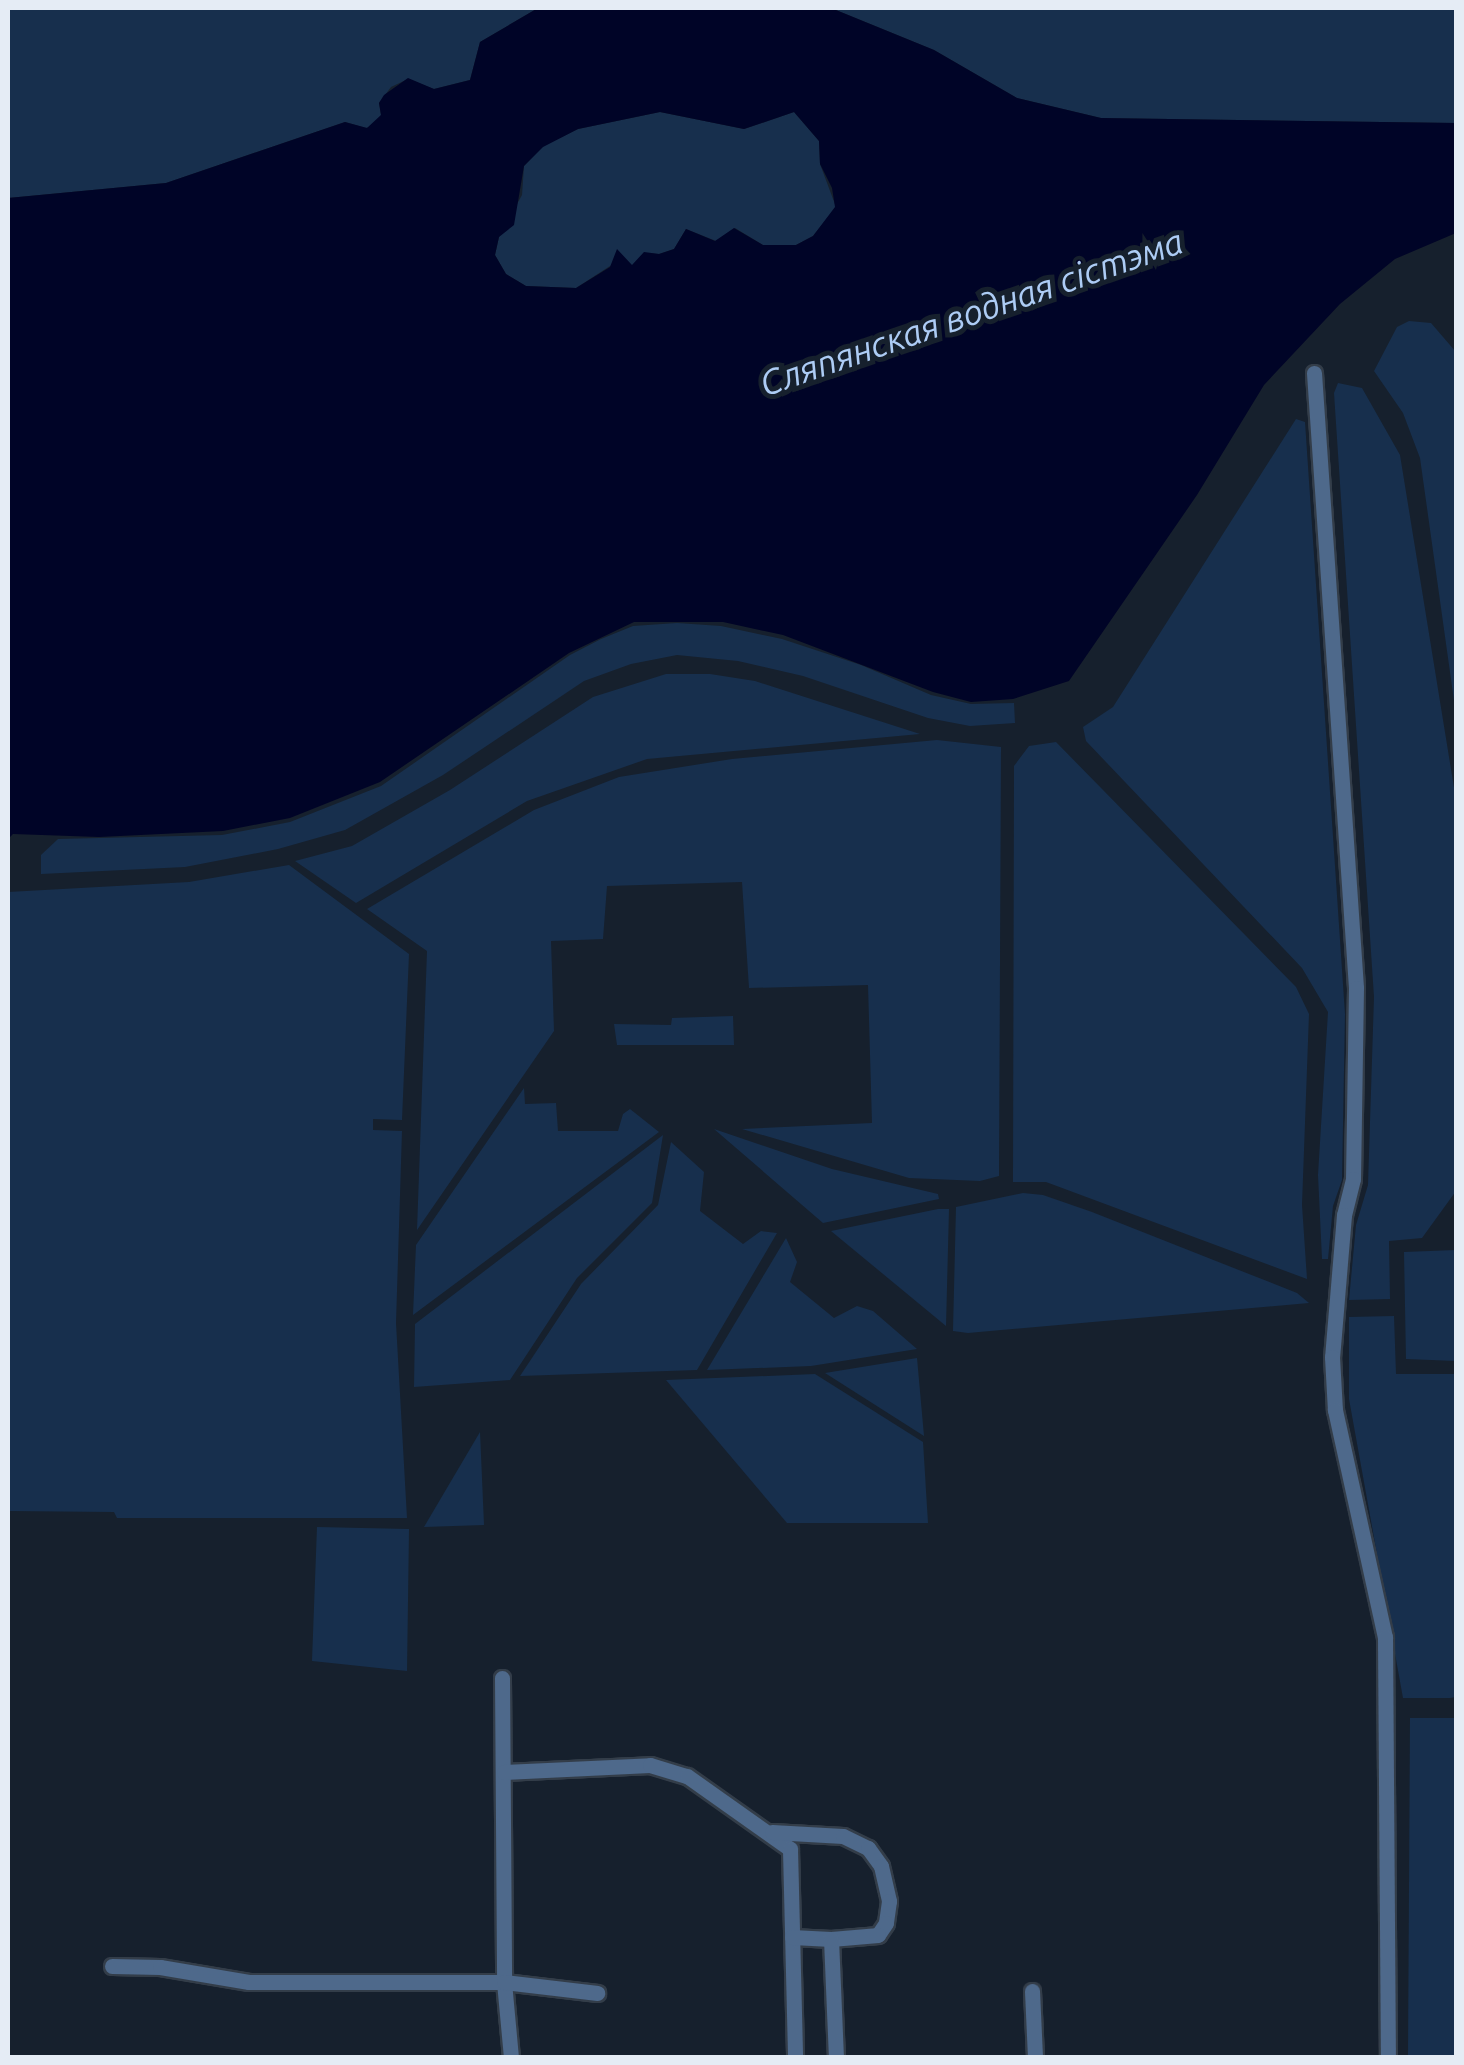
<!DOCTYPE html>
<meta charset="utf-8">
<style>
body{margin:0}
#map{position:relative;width:1464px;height:2065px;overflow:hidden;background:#16202d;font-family:Ubuntu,sans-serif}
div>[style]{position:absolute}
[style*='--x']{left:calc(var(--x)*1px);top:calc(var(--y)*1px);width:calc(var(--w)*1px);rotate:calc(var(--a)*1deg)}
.green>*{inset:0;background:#172f4d}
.water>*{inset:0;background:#000427}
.roads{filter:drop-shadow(2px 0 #333d49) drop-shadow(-2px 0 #333d49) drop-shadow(0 2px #333d49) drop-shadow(0 -2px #333d49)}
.service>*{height:15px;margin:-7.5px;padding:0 7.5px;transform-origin:7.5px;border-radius:7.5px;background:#4e698b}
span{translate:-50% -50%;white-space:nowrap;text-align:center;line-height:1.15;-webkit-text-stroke:10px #16202d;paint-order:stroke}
.water-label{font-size:35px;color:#adccf5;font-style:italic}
.frame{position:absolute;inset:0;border:10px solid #e5ecf5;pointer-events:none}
</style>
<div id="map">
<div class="green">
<div style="clip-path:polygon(8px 8px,538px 8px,480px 42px,470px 80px,434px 89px,408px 79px,391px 87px,379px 103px,381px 115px,377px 124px,366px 128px,345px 122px,166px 183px,8px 198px)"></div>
<div style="clip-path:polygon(831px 8px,1456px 8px,1456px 123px,1101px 118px,1017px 98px,934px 50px)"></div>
<div style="clip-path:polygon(660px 112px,744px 129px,794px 112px,819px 141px,820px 164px,836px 207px,813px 236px,796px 245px,763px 245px,735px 228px,716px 241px,686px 229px,674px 249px,659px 254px,644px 253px,632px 266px,625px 262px,610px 266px,576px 288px,526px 286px,506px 274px,495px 255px,499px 237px,522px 195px,524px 166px,543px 146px,578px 129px)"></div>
<div style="clip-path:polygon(1409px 321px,1431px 323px,1456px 352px,1456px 715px,1420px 458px,1403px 413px,1374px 371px,1397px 327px)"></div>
<div style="clip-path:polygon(1338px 383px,1362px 388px,1400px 455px,1456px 800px,1456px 1191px,1422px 1238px,1389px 1241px,1390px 1299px,1349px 1300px,1356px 1225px,1368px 1185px,1374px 997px,1334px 393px)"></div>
<div style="clip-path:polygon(1296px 419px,1305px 422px,1345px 1014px,1342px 1180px,1333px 1206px,1328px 1259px,1322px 1259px,1318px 1175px,1328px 1012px,1302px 968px,1086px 741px,1083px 727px,1113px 707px)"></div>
<div style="clip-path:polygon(677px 623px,721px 626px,782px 639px,861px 665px,931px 695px,971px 704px,1014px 703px,1015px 723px,970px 726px,928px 718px,803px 676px,738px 661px,677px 655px,631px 664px,584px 681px,443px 775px,345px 830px,278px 849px,185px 867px,41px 874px,41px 855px,58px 839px,222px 835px,290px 822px,381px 786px,570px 655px,601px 639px,633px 626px)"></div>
<div style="clip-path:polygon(666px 674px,710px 674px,755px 681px,920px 734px,647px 759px,527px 801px,356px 903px,295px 861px,352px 846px,450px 790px,593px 697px)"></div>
<div style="clip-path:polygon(937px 740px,1001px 747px,999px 1176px,980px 1181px,909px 1178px,742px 1129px,872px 1123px,868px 985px,749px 988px,742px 882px,607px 886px,603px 939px,551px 941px,554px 1031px,417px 1230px,427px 951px,367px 909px,534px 810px,619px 777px,732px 759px)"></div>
<div style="clip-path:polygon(1056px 742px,1296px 987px,1309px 1014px,1302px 1205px,1307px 1279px,1046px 1182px,1013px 1182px,1014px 766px,1029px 746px)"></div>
<div style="clip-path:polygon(289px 865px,409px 954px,402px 1120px,373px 1119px,373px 1130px,402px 1131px,396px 1323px,407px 1518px,117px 1518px,114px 1512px,8px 1511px,8px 892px,189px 882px)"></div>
<div style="clip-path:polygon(733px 1016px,734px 1045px,617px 1045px,614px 1024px,671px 1025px,672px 1018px)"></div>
<div style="clip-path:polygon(524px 1088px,525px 1104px,556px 1103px,558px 1131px,618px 1131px,623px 1114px,630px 1109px,659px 1132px,413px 1315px,416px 1245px)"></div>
<div style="clip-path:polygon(714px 1129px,832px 1169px,938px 1194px,939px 1199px,823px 1223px)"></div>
<div style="clip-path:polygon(663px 1135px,652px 1203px,577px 1278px,510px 1380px,414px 1387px,415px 1324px)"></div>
<div style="clip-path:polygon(671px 1142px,704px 1172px,700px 1211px,743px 1244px,761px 1231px,777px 1233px,697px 1370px,520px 1376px,581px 1284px,658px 1205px)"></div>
<div style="clip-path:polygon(1023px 1193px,1043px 1195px,1092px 1212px,1297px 1293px,1309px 1303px,968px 1333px,953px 1331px,956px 1207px)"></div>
<div style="clip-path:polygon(938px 1209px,949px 1209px,946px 1326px,831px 1231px)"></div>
<div style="clip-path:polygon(786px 1238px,797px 1262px,790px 1282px,834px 1318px,857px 1306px,873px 1311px,917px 1349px,811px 1366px,707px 1370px)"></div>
<div style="clip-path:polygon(1456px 1250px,1456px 1361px,1406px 1359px,1404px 1252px)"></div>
<div style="clip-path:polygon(1394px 1316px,1396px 1374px,1456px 1374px,1456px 1697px,1450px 1698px,1403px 1698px,1349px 1399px,1349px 1317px)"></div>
<div style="clip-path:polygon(917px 1358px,924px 1436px,825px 1373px)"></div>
<div style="clip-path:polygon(815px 1374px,923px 1442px,928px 1523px,787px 1523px,666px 1380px)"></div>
<div style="clip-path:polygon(480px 1432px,484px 1525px,424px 1527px)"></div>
<div style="clip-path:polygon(317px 1527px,409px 1529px,407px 1671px,312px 1661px)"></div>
<div style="clip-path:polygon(1410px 1718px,1456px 1718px,1456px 2057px,1408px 2057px)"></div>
</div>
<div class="water">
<div style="clip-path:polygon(evenodd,538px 8px,831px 8px,934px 50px,1017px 98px,1101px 118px,1456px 123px,1456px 233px,1395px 259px,1340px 304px,1264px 385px,1197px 495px,1069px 681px,1013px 699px,971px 702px,933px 692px,783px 635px,723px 622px,634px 622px,569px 653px,380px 782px,290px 818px,223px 831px,99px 837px,13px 834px,8px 839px,8px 198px,166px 183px,345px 122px,367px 128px,381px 115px,379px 103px,384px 95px,408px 78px,434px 89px,470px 80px,480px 42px,538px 8px,660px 112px,744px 129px,794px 112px,819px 141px,820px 164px,832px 188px,835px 207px,813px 236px,796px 245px,763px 245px,734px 228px,715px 241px,686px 229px,674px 249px,659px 254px,644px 252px,632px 265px,617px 249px,610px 267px,576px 288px,526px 286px,506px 274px,495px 255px,499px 237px,514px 225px,524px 166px,543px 147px,578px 129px,660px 112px)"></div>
</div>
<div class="roads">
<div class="service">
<div style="--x:1314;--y:373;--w:616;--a:86.09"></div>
<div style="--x:1356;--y:988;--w:191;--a:90.9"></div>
<div style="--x:1353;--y:1179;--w:37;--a:104"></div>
<div style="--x:1344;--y:1215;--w:143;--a:94.8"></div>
<div style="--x:1332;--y:1357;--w:53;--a:86.8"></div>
<div style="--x:1335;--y:1410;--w:232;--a:77.6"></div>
<div style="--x:1385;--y:1637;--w:421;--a:89.6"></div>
<div style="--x:502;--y:1678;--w:304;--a:89.6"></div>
<div style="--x:504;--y:1982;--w:76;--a:84.7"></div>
<div style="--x:504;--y:1772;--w:146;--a:-2.7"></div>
<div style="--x:650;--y:1765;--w:39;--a:17"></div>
<div style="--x:687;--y:1776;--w:126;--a:35.3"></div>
<div style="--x:790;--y:1849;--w:209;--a:88.6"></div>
<div style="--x:772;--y:1832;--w:71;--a:3.2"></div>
<div style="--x:843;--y:1836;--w:28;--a:26"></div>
<div style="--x:868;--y:1848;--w:22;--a:54"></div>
<div style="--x:881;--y:1866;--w:36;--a:77"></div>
<div style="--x:889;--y:1901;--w:22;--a:98"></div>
<div style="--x:886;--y:1923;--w:14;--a:124"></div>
<div style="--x:878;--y:1935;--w:47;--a:175.1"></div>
<div style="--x:792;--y:1937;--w:39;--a:3"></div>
<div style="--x:831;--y:1939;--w:119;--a:87.6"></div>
<div style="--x:112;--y:1966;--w:48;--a:1.2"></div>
<div style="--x:160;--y:1967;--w:90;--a:9.6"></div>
<div style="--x:249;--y:1982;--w:255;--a:0"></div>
<div style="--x:504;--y:1982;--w:94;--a:6.7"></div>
<div style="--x:1032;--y:1991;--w:67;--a:87.4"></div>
</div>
</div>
<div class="water-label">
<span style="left:971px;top:312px;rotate:-19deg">Сляпянская водная сістэма</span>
</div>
<div class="frame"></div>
</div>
